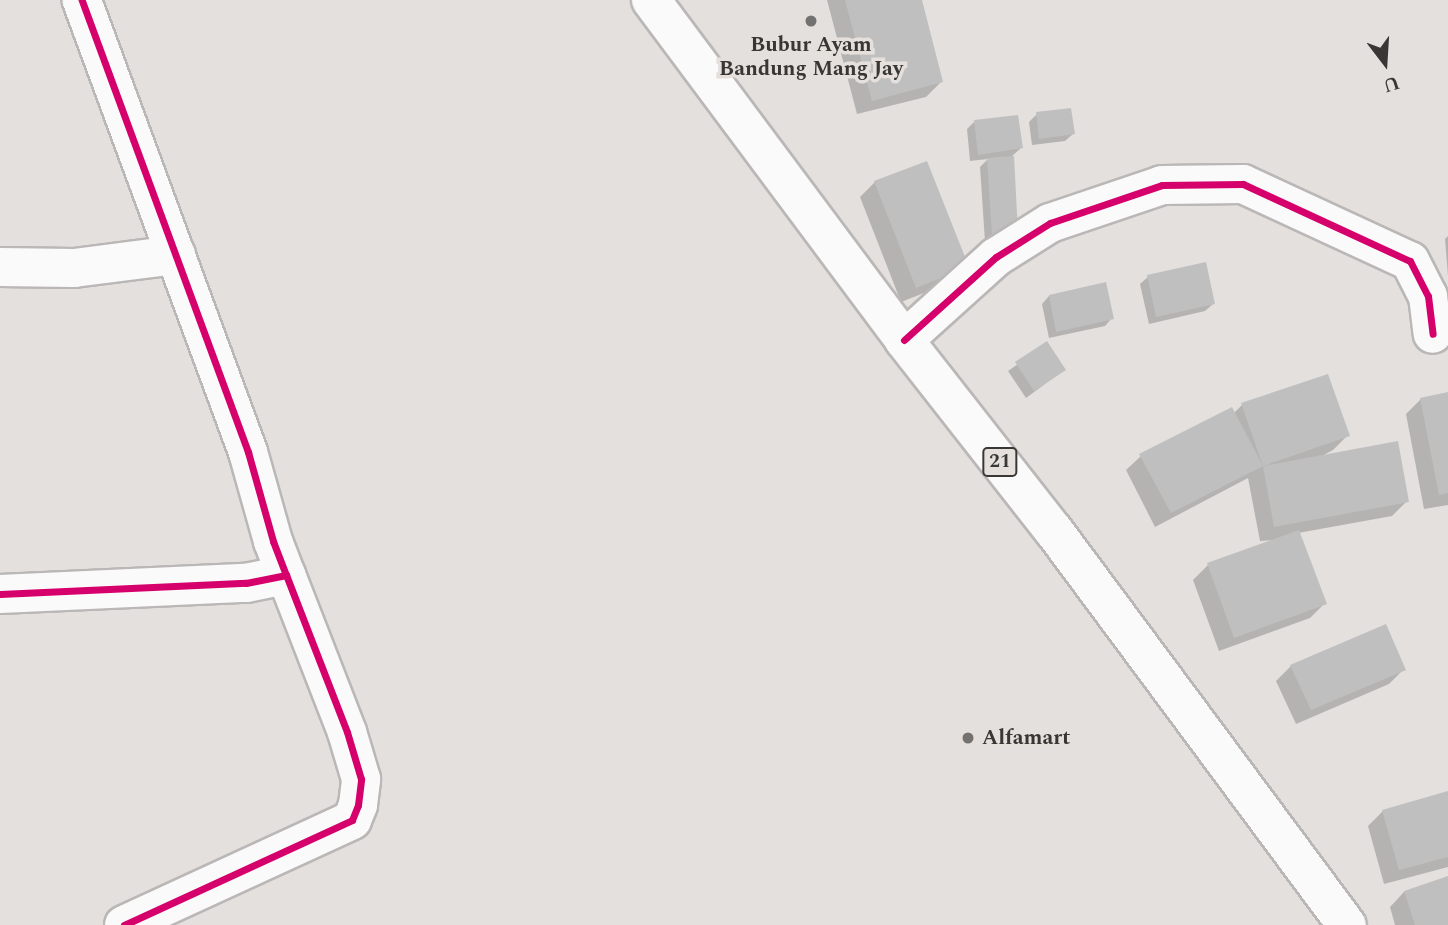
<!DOCTYPE html>
<style>
body{margin:0}
#map{position:relative;width:1448px;height:925px;overflow:hidden;background:#e3e0de;font-family:Spectral,serif}
div>[style]{position:absolute}
[style*='--x']{left:calc(var(--x)*1px);top:calc(var(--y)*1px);width:calc(var(--w)*1px);rotate:calc(var(--a)*1deg)}
.shadow>*{inset:0;background:#0003}
.building>*{inset:0;background:#c0bfbf}
.roads{filter:drop-shadow(2px 0 #bab7b6) drop-shadow(-2px 0 #bab7b6) drop-shadow(0 2px #bab7b6) drop-shadow(0 -2px #bab7b6)}
.street>*{height:38px;margin:-19px;padding:0 19px;transform-origin:19px;border-radius:19px;background:#fbfafa}
.highway>*{height:38px;margin:-19px;padding:0 19px;transform-origin:19px;border-radius:19px;background:#fbfafa}
.cycleway>*{height:7px;margin:-3.5px;padding:0 3.5px;transform-origin:3.5px;border-radius:3.5px;background:#d6006c}
.dots>*{width:19px;height:19px;translate:-50% -50%;box-sizing:border-box;border:4px solid #e5e0dc;border-radius:50%}
span{translate:-50% -50%;white-space:nowrap;text-align:center;line-height:1.15;-webkit-text-stroke:7px #e5e0dc;paint-order:stroke}
.shield-label span{padding:2px 5px;background:#e5e0dc;border:2px solid;border-radius:5px;-webkit-text-stroke-width:0}
.shield-label{font-size:19px;color:#393735;font-weight:700}
.poi-label{font-size:21px;color:#393735;font-weight:700}
.left{translate:0 -50%;text-align:left}
.north{position:absolute;left:1350px;top:28px;width:70px;height:70px;-webkit-text-stroke:5px #e5e0dc;paint-order:stroke;rotate:163deg;font-size:19px;font-weight:700;line-height:28px;text-align:center;color:#393735}
.north::after{content:'';display:block;margin:auto;width:24px;height:32px;background:#393735;clip-path:polygon(50% 0,100% 100%,50% 72%,0 100%)}
</style>
<div id="map">
<div class="shadow">
<div style="clip-path:polygon(827px 0,920px 0,941px 82px,926px 97px,857px 114px)"></div>
<div style="clip-path:polygon(1037px 114px,1073px 134px,1065px 141px,1032px 145px,1029px 122px)"></div>
<div style="clip-path:polygon(974px 122px,1021px 148px,1012px 156px,1017px 233px,985px 242px,980px 167px,988px 159px,970px 161px,967px 129px)"></div>
<div style="clip-path:polygon(875px 182px,952px 282px,901px 302px,860px 197px)"></div>
<div style="clip-path:polygon(1448px 236px,1448px 276px,1445px 239px)"></div>
<div style="clip-path:polygon(1148px 277px,1213px 304px,1205px 311px,1149px 324px,1140px 284px)"></div>
<div style="clip-path:polygon(1049px 296px,1112px 318px,1105px 326px,1049px 338px,1042px 304px)"></div>
<div style="clip-path:polygon(1046px 344px,1064px 370px,1026px 398px,1008px 371px)"></div>
<div style="clip-path:polygon(1448px 394px,1448px 505px,1424px 509px,1406px 414px,1421px 399px)"></div>
<div style="clip-path:polygon(1242px 405px,1348px 435px,1333px 450px,1320px 457px,1407px 501px,1392px 516px,1298px 533px,1325px 603px,1310px 618px,1219px 651px,1193px 580px,1208px 565px,1277px 540px,1260px 541px,1248px 478px,1155px 527px,1126px 470px,1141px 456px,1234px 413px)"></div>
<div style="clip-path:polygon(1291px 666px,1403px 670px,1389px 684px,1296px 724px,1276px 681px)"></div>
<div style="clip-path:polygon(1448px 793px,1448px 867px,1384px 884px,1368px 826px,1383px 811px)"></div>
<div style="clip-path:polygon(1448px 878px,1448px 925px,1395px 925px,1390px 907px,1404px 892px)"></div>
</div>
<div class="building">
<div style="clip-path:polygon(845px 0,922px 0,943px 82px,872px 101px)"></div>
<div style="clip-path:polygon(1071px 108px,1075px 134px,1039px 139px,1036px 112px)"></div>
<div style="clip-path:polygon(1018px 115px,1023px 148px,978px 155px,974px 120px)"></div>
<div style="clip-path:polygon(1014px 156px,1018px 233px,992px 235px,987px 158px)"></div>
<div style="clip-path:polygon(927px 161px,969px 267px,916px 288px,874px 181px)"></div>
<div style="clip-path:polygon(1206px 262px,1215px 304px,1156px 317px,1147px 275px)"></div>
<div style="clip-path:polygon(1106px 282px,1114px 319px,1056px 332px,1049px 295px)"></div>
<div style="clip-path:polygon(1047px 341px,1066px 370px,1034px 391px,1015px 362px)"></div>
<div style="clip-path:polygon(1328px 374px,1350px 436px,1263px 466px,1241px 403px)"></div>
<div style="clip-path:polygon(1448px 392px,1448px 493px,1439px 495px,1420px 398px)"></div>
<div style="clip-path:polygon(1232px 407px,1263px 466px,1171px 513px,1139px 454px)"></div>
<div style="clip-path:polygon(1398px 441px,1409px 502px,1274px 527px,1263px 466px)"></div>
<div style="clip-path:polygon(1299px 530px,1327px 604px,1234px 638px,1207px 563px)"></div>
<div style="clip-path:polygon(1386px 624px,1406px 670px,1311px 710px,1290px 665px)"></div>
<div style="clip-path:polygon(1448px 791px,1448px 857px,1399px 870px,1382px 810px)"></div>
<div style="clip-path:polygon(1448px 876px,1448px 925px,1415px 925px,1404px 891px)"></div>
</div>
<div class="roads">
<div class="street">
<div style="--x:0;--y:267;--w:74;--a:0.8"></div>
<div style="--x:74;--y:268;--w:103;--a:-7.3"></div>
<div style="--x:904;--y:340;--w:124;--a:-42.1"></div>
<div style="--x:996;--y:257;--w:64;--a:-32.2"></div>
<div style="--x:1050;--y:223;--w:118;--a:-18.7"></div>
<div style="--x:1162;--y:185;--w:81;--a:-0.7"></div>
<div style="--x:1243;--y:184;--w:184;--a:24.8"></div>
<div style="--x:1410;--y:261;--w:39;--a:63"></div>
<div style="--x:1428;--y:296;--w:38;--a:83"></div>
<div style="--x:0;--y:594;--w:246;--a:-2.6"></div>
<div style="--x:246;--y:583;--w:41;--a:-11.3"></div>
<div style="--x:286;--y:575;--w:36;--a:-111"></div>
<div style="--x:273;--y:541;--w:92;--a:-105.7"></div>
<div style="--x:248;--y:452;--w:482;--a:-110.2"></div>
<div style="--x:124;--y:925;--w:251;--a:-24.7"></div>
<div style="--x:352;--y:820;--w:16;--a:-68"></div>
<div style="--x:358;--y:805;--w:26;--a:-83"></div>
<div style="--x:361;--y:779;--w:49;--a:-106.6"></div>
<div style="--x:347;--y:732;--w:168;--a:-111.2"></div>
</div>
<div class="highway">
<div style="--x:651;--y:0;--w:424;--a:53.3"></div>
<div style="--x:904;--y:340;--w:243;--a:51.9"></div>
<div style="--x:1054;--y:531;--w:491;--a:53.4"></div>
</div>
</div>
<div class="cycleway">
<div style="--x:904;--y:340;--w:124;--a:-42.1"></div>
<div style="--x:996;--y:257;--w:64;--a:-32.2"></div>
<div style="--x:1050;--y:223;--w:118;--a:-18.7"></div>
<div style="--x:1162;--y:185;--w:81;--a:-0.7"></div>
<div style="--x:1243;--y:184;--w:184;--a:24.8"></div>
<div style="--x:1410;--y:261;--w:39;--a:63"></div>
<div style="--x:1428;--y:296;--w:38;--a:83"></div>
<div style="--x:0;--y:594;--w:246;--a:-2.6"></div>
<div style="--x:246;--y:583;--w:41;--a:-11.3"></div>
<div style="--x:286;--y:575;--w:36;--a:-111"></div>
<div style="--x:273;--y:541;--w:92;--a:-105.7"></div>
<div style="--x:248;--y:452;--w:482;--a:-110.2"></div>
<div style="--x:124;--y:925;--w:251;--a:-24.7"></div>
<div style="--x:352;--y:820;--w:16;--a:-68"></div>
<div style="--x:358;--y:805;--w:26;--a:-83"></div>
<div style="--x:361;--y:779;--w:49;--a:-106.6"></div>
<div style="--x:347;--y:732;--w:168;--a:-111.2"></div>
</div>
<div class="dots">
<div style="left:811px;top:21px;background:#747270"></div>
<div style="left:968px;top:738px;background:#747270"></div>
</div>
<div class="shield-label">
<span style="left:1000px;top:462px">21</span>
</div>
<div class="poi-label">
<span style="left:811px;top:57px">Bubur Ayam<br>Bandung Mang Jay</span>
<span class="left" style="left:982px;top:738px">Alfamart</span>
</div>
<div class="north">U</div>
</div>
